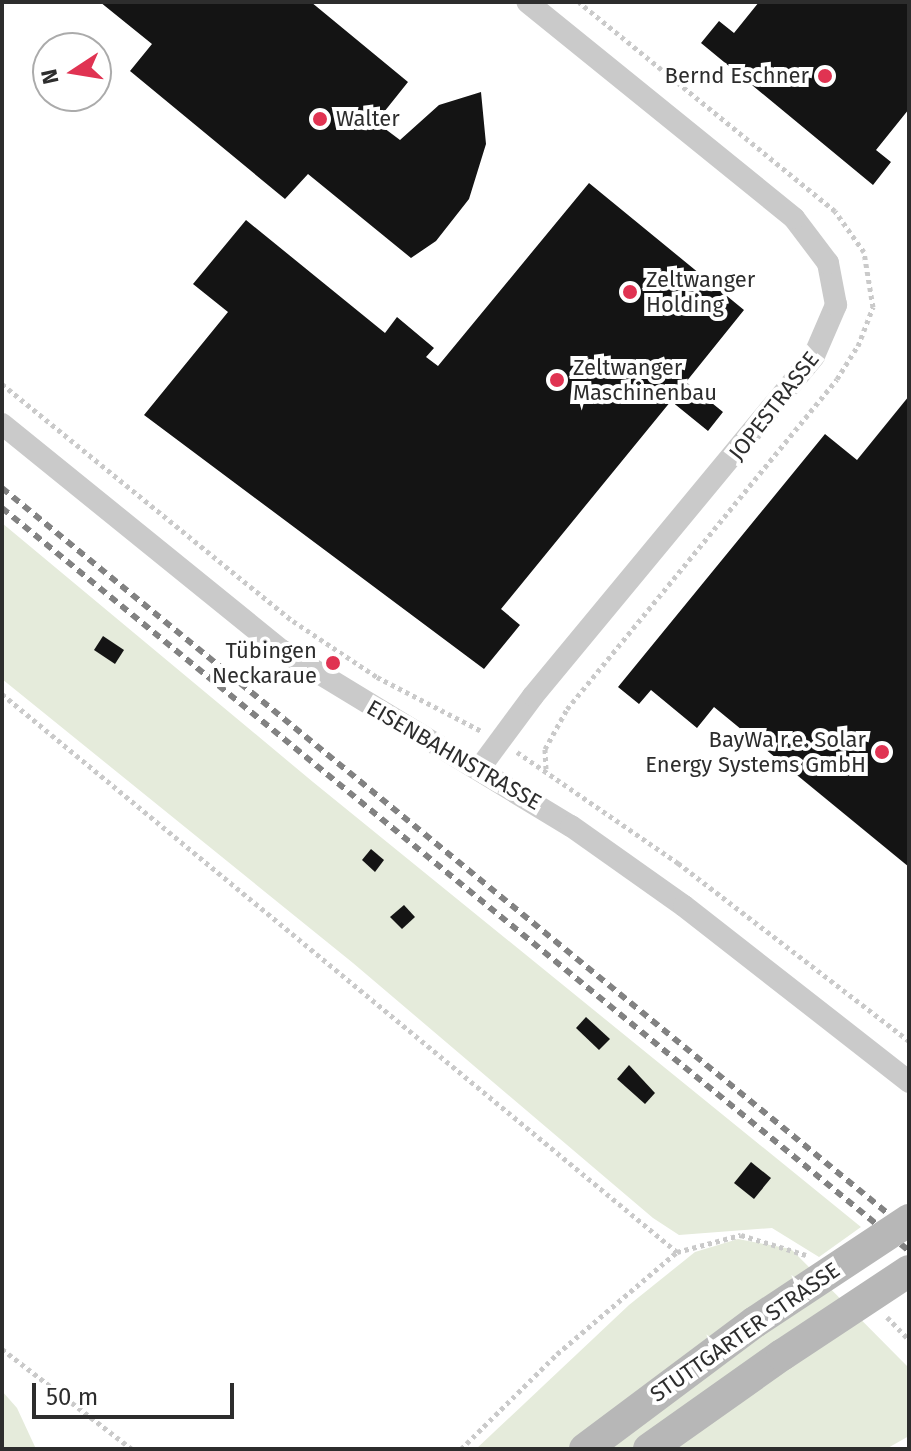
<!DOCTYPE html>
<meta charset="utf-8">
<style>
body{margin:0}
#map{position:relative;width:911px;height:1451px;overflow:hidden;background:#fff;font-family:"Fira Sans",sans-serif}
div>[style]{position:absolute}
[style*='--x']{left:calc(var(--x)*1px);top:calc(var(--y)*1px);width:calc(var(--w)*1px);rotate:calc(var(--a)*1deg)}
.green>*{inset:0;background:#e5ebdb}
.building>*{inset:0;background:#141414}
.path>*{height:5px;margin-top:-2.5px;transform-origin:0;background:repeating-linear-gradient(90deg,#cacaca 0 4px,transparent 0 8px)}
.minor>*{height:22px;margin:-11px;padding:0 11px;transform-origin:11px;border-radius:11px;background:#cacaca}
.secondary>*{height:32px;margin:-16px;padding:0 16px;transform-origin:16px;border-radius:16px;background:#b7b7b7}
.rail>*{height:6px;margin-top:-3px;transform-origin:0;background:repeating-linear-gradient(90deg,#828282 0 8px,transparent 0 14px)}
.secondary-bridge>*{height:32px;margin:-16px;padding:0 16px;transform-origin:16px;border-radius:16px;background:#b7b7b7}
.dots>*{width:22px;height:22px;translate:-50% -50%;box-sizing:border-box;border:4px solid #fff;border-radius:50%}
span{translate:-50% -50%;white-space:nowrap;text-align:center;line-height:1.15;-webkit-text-stroke:8px #fff;paint-order:stroke}
.poi-label{font-size:22px;color:#2d2d2d}
.right{translate:-100% -50%;text-align:right}
.left{translate:0 -50%;text-align:left}
.street-label{font-size:22px;color:#2d2d2d}
.frame{position:absolute;inset:0;border:4px solid #2d2d2d;pointer-events:none}
.north{position:absolute;left:32px;top:32px;width:80px;height:80px;box-sizing:border-box;background:#fff;border:2px solid #ababab;border-radius:50%;rotate:258deg;font-size:22px;font-weight:700;line-height:32px;text-align:center;color:#2d2d2d}
.north::after{content:'';display:block;margin:auto;width:28px;height:36px;background:#e03352;clip-path:polygon(50% 0,100% 100%,50% 72%,0 100%)}
.scale{position:absolute;left:32px;top:1383px;width:202px;height:36px;box-sizing:border-box;border:4px solid #2d2d2d;border-top:0;padding-left:10px;font-size:24px;line-height:28px;white-space:nowrap;color:#2d2d2d;-webkit-text-stroke:6px #fff;paint-order:stroke}
</style>
<div id="map">
<div class="green">
<div style="clip-path:polygon(2px 523px,313px 782px,861px 1227px,819px 1257px,772px 1228px,679px 1235px,653px 1218px,353px 963px,2px 679px)"></div>
<div style="clip-path:polygon(738px 1239px,791px 1249px,909px 1368px,909px 1436px,886px 1449px,476px 1449px,629px 1305px,695px 1252px)"></div>
<div style="clip-path:polygon(2px 1391px,17px 1408px,36px 1449px,2px 1449px)"></div>
</div>
<div class="building">
<div style="clip-path:polygon(100px 2px,311px 2px,408px 82px,376px 122px,400px 140px,439px 105px,481px 92px,486px 144px,469px 199px,436px 241px,411px 258px,308px 174px,285px 199px,130px 71px,152px 44px)"></div>
<div style="clip-path:polygon(759px 2px,909px 2px,909px 109px,876px 150px,891px 162px,873px 185px,701px 43px,719px 21px,734px 33px)"></div>
<div style="clip-path:polygon(589px 183px,744px 310px,686px 382px,723px 412px,708px 431px,671px 401px,501px 609px,520px 625px,484px 669px,144px 415px,228px 312px,193px 284px,246px 220px,385px 333px,397px 317px,434px 348px,426px 357px,438px 366px)"></div>
<div style="clip-path:polygon(909px 396px,909px 867px,714px 707px,697px 728px,651px 690px,639px 704px,618px 687px,825px 434px,857px 460px)"></div>
<div style="clip-path:polygon(103px 636px,124px 650px,115px 664px,94px 650px)"></div>
<div style="clip-path:polygon(371px 849px,384px 860px,375px 872px,362px 860px)"></div>
<div style="clip-path:polygon(404px 905px,415px 917px,402px 929px,390px 917px)"></div>
<div style="clip-path:polygon(586px 1017px,610px 1039px,599px 1050px,576px 1028px)"></div>
<div style="clip-path:polygon(629px 1065px,655px 1093px,645px 1104px,617px 1079px)"></div>
<div style="clip-path:polygon(751px 1162px,771px 1178px,754px 1199px,734px 1183px)"></div>
</div>
<div class="path">
<div style="--x:2;--y:384;--w:375;--a:39.2"></div>
<div style="--x:293;--y:621;--w:101;--a:33.7"></div>
<div style="--x:377;--y:677;--w:117;--a:27.4"></div>
<div style="--x:2;--y:694;--w:876;--a:39.58"></div>
<div style="--x:677;--y:1252;--w:66;--a:-14.9"></div>
<div style="--x:741;--y:1235;--w:68;--a:17.1"></div>
<div style="--x:517;--y:752;--w:196;--a:34.6"></div>
<div style="--x:678;--y:863;--w:292;--a:37.6"></div>
<div style="--x:546;--y:769;--w:20;--a:-93"></div>
<div style="--x:545;--y:749;--w:46;--a:-61.2"></div>
<div style="--x:567;--y:709;--w:426;--a:-50.7"></div>
<div style="--x:837;--y:379;--w:39;--a:-58"></div>
<div style="--x:858;--y:346;--w:42;--a:-69"></div>
<div style="--x:873;--y:307;--w:56;--a:-99.3"></div>
<div style="--x:864;--y:252;--w:50;--a:-125.3"></div>
<div style="--x:835;--y:211;--w:330;--a:-140.8"></div>
<div style="--x:887;--y:1317;--w:32;--a:46"></div>
<div style="--x:2;--y:1349;--w:164;--a:37.6"></div>
<div style="--x:461;--y:1449;--w:135;--a:-44.7"></div>
<div style="--x:557;--y:1354;--w:157;--a:-40.4"></div>
</div>
<div class="minor">
<div style="--x:2;--y:424;--w:359;--a:39"></div>
<div style="--x:281;--y:650;--w:339;--a:31.3"></div>
<div style="--x:571;--y:826;--w:138;--a:35.3"></div>
<div style="--x:684;--y:906;--w:286;--a:38"></div>
<div style="--x:479;--y:769;--w:91;--a:-53.5"></div>
<div style="--x:533;--y:696;--w:441;--a:-50.4"></div>
<div style="--x:814;--y:356;--w:56;--a:-66.7"></div>
<div style="--x:836;--y:305;--w:43;--a:-100.8"></div>
<div style="--x:828;--y:263;--w:56;--a:-127.1"></div>
<div style="--x:794;--y:218;--w:343;--a:-141"></div>
</div>
<div class="secondary">
<div style="--x:585;--y:1449;--w:212;--a:-36.8"></div>
<div style="--x:649;--y:1449;--w:163;--a:-35.3"></div>
</div>
<div class="rail">
<div style="--x:2;--y:488;--w:1172;--a:39.32"></div>
<div style="--x:2;--y:508;--w:1172;--a:39.32"></div>
</div>
<div class="secondary-bridge">
<div style="--x:755;--y:1322;--w:185;--a:-33.5"></div>
<div style="--x:782;--y:1355;--w:152;--a:-33.5"></div>
</div>
<div class="dots">
<div style="left:825px;top:76px;background:#e03352"></div>
<div style="left:320px;top:119px;background:#e03352"></div>
<div style="left:630px;top:292px;background:#e03352"></div>
<div style="left:557px;top:380px;background:#e03352"></div>
<div style="left:333px;top:663px;background:#e03352"></div>
<div style="left:882px;top:752px;background:#e03352"></div>
</div>
<div class="poi-label">
<span class="right" style="left:809px;top:76px">Bernd Eschner</span>
<span class="left" style="left:336px;top:119px">Walter</span>
<span class="left" style="left:646px;top:292px">Zeltwanger<br>Holding</span>
<span class="left" style="left:573px;top:380px">Zeltwanger<br>Maschinenbau</span>
<span class="right" style="left:317px;top:663px">Tübingen<br>Neckaraue</span>
<span class="right" style="left:866px;top:752px">BayWa r.e. Solar<br>Energy Systems GmbH</span>
</div>
<div class="street-label">
<span style="left:774px;top:406px;rotate:-52deg">JOPESTRASSE</span>
<span style="left:454px;top:755px;rotate:30deg">EISENBAHNSTRASSE</span>
<span style="left:745px;top:1332px;rotate:-35deg">STUTTGARTER STRASSE</span>
</div>
<div class="frame"></div>
<div class="north">N</div>
<div class="scale">50 m</div>
</div>
